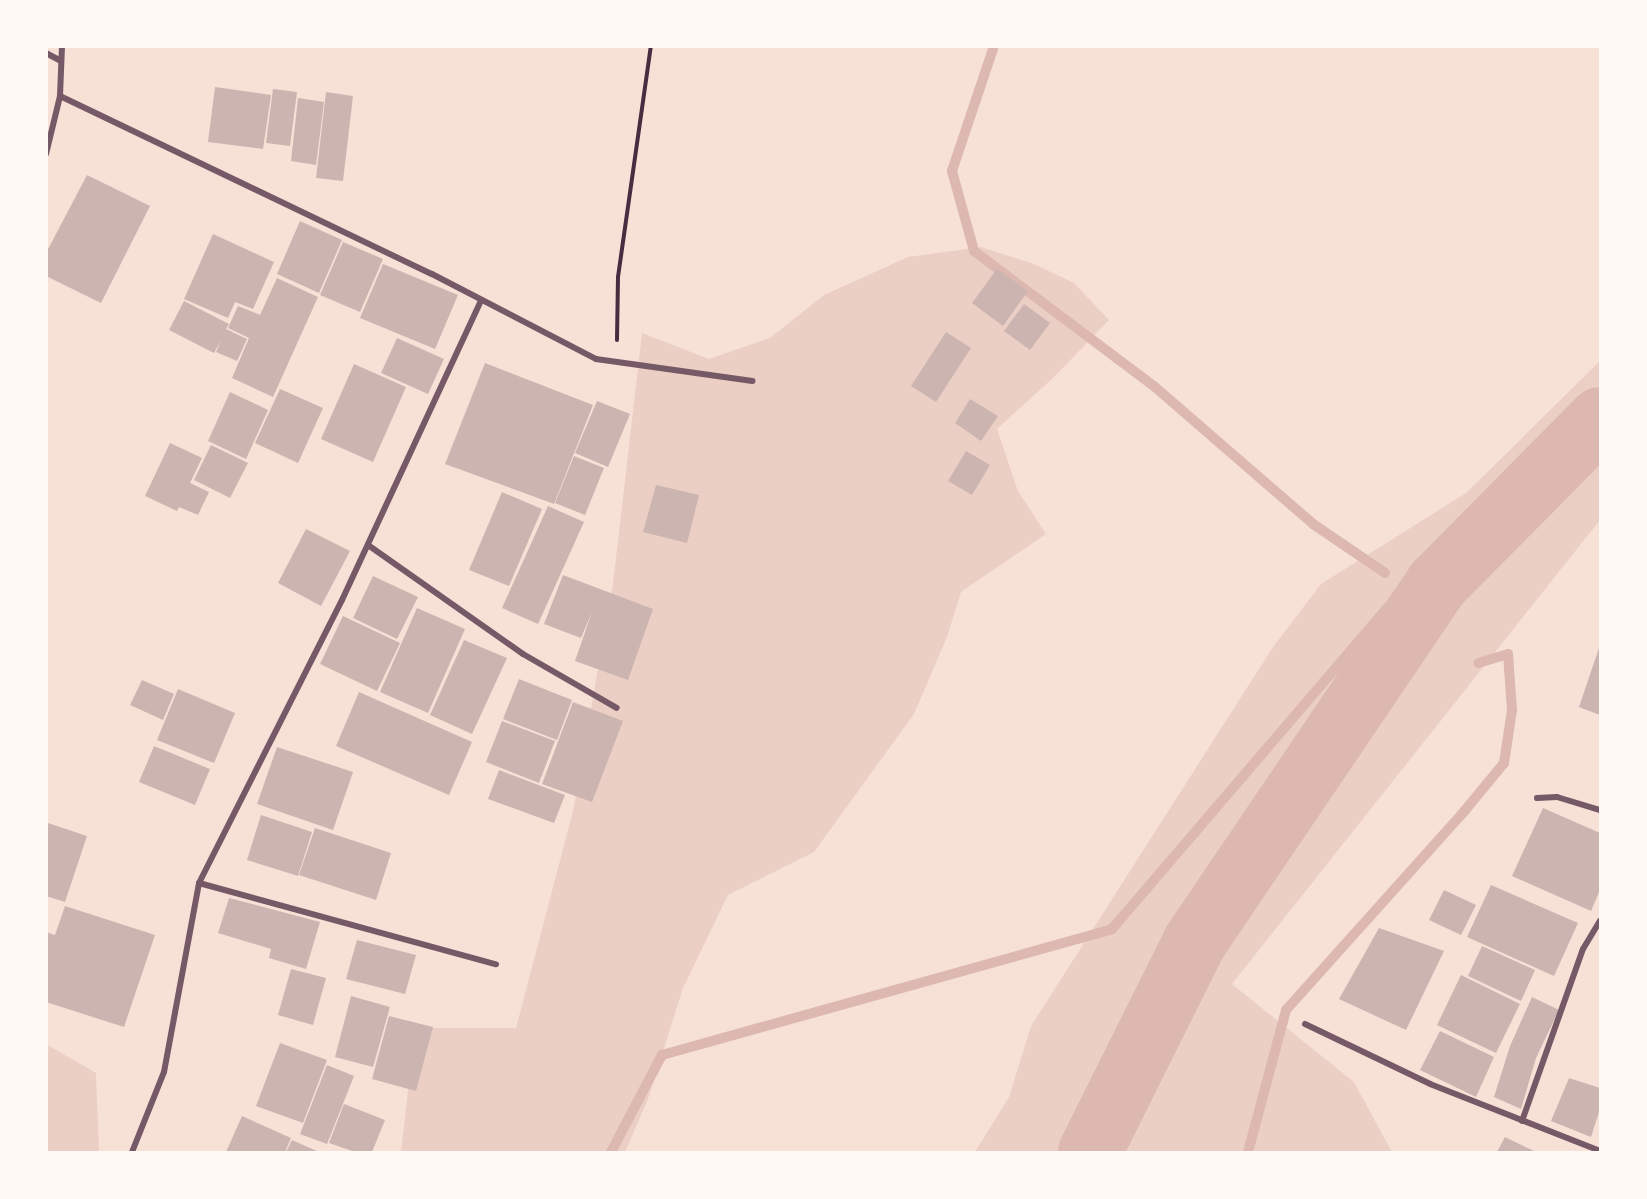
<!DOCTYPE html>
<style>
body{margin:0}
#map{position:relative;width:1647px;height:1199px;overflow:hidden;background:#f7e1d7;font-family:Signika,sans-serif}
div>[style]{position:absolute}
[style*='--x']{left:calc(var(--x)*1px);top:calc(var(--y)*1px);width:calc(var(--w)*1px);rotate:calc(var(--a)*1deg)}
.green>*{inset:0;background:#ebcfc5}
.stream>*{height:10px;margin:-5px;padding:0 5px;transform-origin:5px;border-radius:5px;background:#dcb8b0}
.river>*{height:64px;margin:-32px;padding:0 32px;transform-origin:32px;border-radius:32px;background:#dcb8b0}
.building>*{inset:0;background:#ccb4b1}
.path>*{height:4px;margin:-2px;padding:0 2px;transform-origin:2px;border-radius:2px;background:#4a2c40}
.minor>*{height:6px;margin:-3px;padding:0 3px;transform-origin:3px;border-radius:3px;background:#755966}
span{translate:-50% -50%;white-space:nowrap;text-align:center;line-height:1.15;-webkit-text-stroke:6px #fffaf5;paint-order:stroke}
.frame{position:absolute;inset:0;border:48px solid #fffaf5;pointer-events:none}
</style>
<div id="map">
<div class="green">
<div style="clip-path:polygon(981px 247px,1034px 264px,1074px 283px,1109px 320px,1054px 377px,997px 429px,1018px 491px,1046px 534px,961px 592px,947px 637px,914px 714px,814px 852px,728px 895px,683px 988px,648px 1099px,625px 1152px,401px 1152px,415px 1028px,516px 1028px,573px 811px,613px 584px,642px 333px,709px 359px,770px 338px,824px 295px,908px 257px)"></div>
<div style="clip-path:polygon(1600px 361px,1600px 520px,1232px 984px,1354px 1082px,1392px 1152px,975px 1152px,1009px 1097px,1031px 1026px,1273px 647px,1321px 584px,1466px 493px)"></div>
<div style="clip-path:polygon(46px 1044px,96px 1073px,99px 1152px,47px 1152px)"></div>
</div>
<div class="stream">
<div style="--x:994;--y:46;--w:132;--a:108.6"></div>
<div style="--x:952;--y:171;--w:83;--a:74.6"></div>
<div style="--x:974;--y:251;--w:226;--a:36.9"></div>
<div style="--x:1155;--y:387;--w:209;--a:40.9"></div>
<div style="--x:1313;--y:524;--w:87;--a:34.2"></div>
<div style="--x:611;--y:1152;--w:110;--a:-62.3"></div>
<div style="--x:662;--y:1055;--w:467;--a:-15.6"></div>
<div style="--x:1112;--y:929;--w:426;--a:-49.4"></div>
<div style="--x:1248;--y:1152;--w:147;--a:-75"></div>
<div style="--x:1286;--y:1010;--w:263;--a:-48.1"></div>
<div style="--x:1462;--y:814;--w:66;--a:-50.5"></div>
<div style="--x:1504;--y:763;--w:54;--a:-81.4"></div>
<div style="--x:1512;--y:710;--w:56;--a:-94.1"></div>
<div style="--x:1508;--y:654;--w:31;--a:163"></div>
</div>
<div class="river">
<div style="--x:1090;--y:1152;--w:233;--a:-63.5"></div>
<div style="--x:1194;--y:943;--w:434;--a:-55.9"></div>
<div style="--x:1437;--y:584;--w:232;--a:-45.3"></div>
</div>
<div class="building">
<div style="clip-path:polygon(215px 87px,271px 95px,263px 149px,208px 142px)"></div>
<div style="clip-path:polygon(273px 89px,297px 92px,290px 146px,266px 143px)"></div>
<div style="clip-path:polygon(326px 92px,353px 96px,343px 181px,316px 178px)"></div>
<div style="clip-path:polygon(298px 98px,324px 102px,316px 165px,291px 161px)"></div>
<div style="clip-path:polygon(87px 175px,150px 206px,101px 303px,46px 276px,46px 253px)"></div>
<div style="clip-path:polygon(300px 221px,342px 240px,319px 293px,277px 274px)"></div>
<div style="clip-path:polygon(213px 234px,274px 262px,253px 309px,235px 302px,228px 318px,184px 299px)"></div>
<div style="clip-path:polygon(343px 242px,383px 259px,360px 312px,320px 295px)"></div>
<div style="clip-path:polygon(383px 264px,458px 295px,435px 349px,360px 318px)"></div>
<div style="clip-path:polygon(997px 269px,1028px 291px,1003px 326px,972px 303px)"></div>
<div style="clip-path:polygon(277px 278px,318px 297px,273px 397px,232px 378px,249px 338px,228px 328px,238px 306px,260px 315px)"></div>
<div style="clip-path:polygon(184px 301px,229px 324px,226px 329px,247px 339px,237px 361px,216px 352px,221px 340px,214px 353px,169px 330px)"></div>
<div style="clip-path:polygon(1024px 304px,1050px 323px,1030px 350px,1004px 331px)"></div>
<div style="clip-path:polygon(946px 332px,971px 348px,936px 402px,911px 386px)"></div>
<div style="clip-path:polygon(397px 338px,444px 359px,428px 394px,381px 373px)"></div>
<div style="clip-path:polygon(485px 363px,593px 405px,554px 504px,445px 464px)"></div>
<div style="clip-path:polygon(354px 364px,406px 387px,373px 462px,321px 439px)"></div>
<div style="clip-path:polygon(280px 389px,323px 408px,298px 463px,255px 443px)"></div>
<div style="clip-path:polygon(230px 392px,268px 410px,246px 459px,208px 441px)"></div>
<div style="clip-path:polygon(970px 399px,998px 416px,981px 441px,955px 423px)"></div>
<div style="clip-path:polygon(597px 401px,630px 414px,608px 467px,575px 453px)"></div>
<div style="clip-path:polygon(170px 443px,202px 458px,190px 483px,209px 492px,198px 515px,179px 507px,177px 511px,145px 496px)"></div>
<div style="clip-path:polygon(211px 445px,248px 463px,230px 498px,194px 480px)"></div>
<div style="clip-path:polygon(966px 451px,990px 465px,972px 495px,948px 481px)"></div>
<div style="clip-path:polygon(574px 456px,604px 468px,585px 515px,555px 503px)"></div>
<div style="clip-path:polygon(656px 485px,699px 495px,687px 543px,643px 532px)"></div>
<div style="clip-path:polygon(502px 492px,542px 509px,509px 586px,469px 570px)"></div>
<div style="clip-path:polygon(548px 506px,584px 522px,538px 624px,502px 608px)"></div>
<div style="clip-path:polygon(306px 529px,350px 551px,321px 606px,278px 583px)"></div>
<div style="clip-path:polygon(563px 575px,653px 609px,628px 680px,575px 661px,592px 612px,581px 638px,544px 624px)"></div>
<div style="clip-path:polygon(373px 576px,418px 597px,397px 639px,353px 618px)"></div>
<div style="clip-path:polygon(417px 608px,465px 629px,428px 713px,380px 692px)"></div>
<div style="clip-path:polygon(343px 616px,400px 643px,377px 691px,320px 664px)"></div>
<div style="clip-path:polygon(464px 640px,507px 658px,472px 734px,430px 715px)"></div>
<div style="clip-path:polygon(1600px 645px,1600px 715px,1579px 707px)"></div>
<div style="clip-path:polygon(519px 679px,572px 700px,557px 740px,503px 719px)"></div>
<div style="clip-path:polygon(142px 680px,174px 694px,163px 720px,130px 705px)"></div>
<div style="clip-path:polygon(178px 689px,235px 713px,214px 763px,157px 740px)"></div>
<div style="clip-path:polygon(359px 692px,472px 742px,449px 795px,336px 746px)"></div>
<div style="clip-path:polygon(573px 702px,623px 721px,592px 802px,542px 784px)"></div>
<div style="clip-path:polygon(502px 721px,555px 741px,539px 783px,486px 762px)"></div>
<div style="clip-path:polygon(154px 746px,210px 769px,195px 805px,139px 782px)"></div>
<div style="clip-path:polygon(277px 747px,353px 772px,333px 830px,257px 804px)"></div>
<div style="clip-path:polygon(499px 770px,565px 795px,554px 823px,488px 799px)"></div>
<div style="clip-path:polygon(1543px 808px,1600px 833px,1600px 890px,1591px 911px,1512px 876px)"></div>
<div style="clip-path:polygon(261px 815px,312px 832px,298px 876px,247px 860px)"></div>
<div style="clip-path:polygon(48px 823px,87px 836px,65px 902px,46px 896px)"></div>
<div style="clip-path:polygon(315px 828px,391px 853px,376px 900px,299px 875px)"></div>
<div style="clip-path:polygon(1491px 885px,1578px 923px,1554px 976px,1467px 937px)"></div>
<div style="clip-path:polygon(1444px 890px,1476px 905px,1461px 935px,1429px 920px)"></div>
<div style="clip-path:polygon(229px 898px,320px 922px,306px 969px,269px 958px,271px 949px,218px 933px)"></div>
<div style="clip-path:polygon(65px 906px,155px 935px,124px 1027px,46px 1002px,46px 932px,55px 935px)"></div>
<div style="clip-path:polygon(1379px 928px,1444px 951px,1406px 1030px,1339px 999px)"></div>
<div style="clip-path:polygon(357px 940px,416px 955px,405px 994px,346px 979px)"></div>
<div style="clip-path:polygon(1482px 946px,1535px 970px,1521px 1001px,1468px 976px)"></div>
<div style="clip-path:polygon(291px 969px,326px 978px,313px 1025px,278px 1015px)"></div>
<div style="clip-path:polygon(1461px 975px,1520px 1004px,1496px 1053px,1437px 1025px)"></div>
<div style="clip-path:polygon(351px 996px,390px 1007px,373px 1067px,335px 1057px)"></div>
<div style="clip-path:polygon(1532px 997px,1559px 1010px,1536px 1058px,1521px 1109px,1494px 1097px,1510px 1046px)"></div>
<div style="clip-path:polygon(389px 1016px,433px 1027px,416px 1091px,372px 1079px)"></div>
<div style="clip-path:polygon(1440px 1031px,1494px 1057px,1476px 1097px,1420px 1070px)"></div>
<div style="clip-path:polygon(280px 1043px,327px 1060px,303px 1123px,256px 1106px)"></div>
<div style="clip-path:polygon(327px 1065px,354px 1076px,327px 1144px,300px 1134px)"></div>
<div style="clip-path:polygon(1569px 1078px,1600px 1088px,1600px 1109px,1591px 1137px,1551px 1121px)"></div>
<div style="clip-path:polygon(344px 1104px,385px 1120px,372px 1152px,355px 1152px,329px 1143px)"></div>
<div style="clip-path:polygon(242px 1116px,291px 1138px,285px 1152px,226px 1152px)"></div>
<div style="clip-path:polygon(1505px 1137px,1536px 1152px,1497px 1152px)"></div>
<div style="clip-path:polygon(292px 1140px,319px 1152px,286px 1152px)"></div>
</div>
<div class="path">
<div style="--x:617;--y:340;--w:63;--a:-89.1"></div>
<div style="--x:618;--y:277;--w:233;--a:-81.9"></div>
</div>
<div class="minor">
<div style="--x:46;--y:53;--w:17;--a:28"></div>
<div style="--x:60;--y:96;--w:412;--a:25.6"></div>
<div style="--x:432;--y:274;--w:185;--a:27.4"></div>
<div style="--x:596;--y:359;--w:158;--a:8"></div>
<div style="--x:46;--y:154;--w:60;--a:-76.4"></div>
<div style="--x:60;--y:96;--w:50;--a:-87.7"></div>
<div style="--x:368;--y:545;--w:189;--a:35.1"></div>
<div style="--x:523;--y:654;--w:108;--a:29.9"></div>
<div style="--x:1537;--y:798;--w:20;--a:-3"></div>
<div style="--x:1557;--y:797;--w:45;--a:16.8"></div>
<div style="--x:199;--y:883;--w:308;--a:15.3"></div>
<div style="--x:1305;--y:1024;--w:139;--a:25.6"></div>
<div style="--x:1430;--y:1084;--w:183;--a:21.5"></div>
<div style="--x:1522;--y:1121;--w:182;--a:-70.5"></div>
<div style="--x:1583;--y:949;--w:33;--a:-59"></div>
<div style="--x:132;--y:1152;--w:86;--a:-68.2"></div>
<div style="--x:164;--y:1072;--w:192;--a:-79.5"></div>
<div style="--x:199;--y:883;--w:317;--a:-63.2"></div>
<div style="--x:342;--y:600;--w:330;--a:-65.1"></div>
</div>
<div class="frame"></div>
</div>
